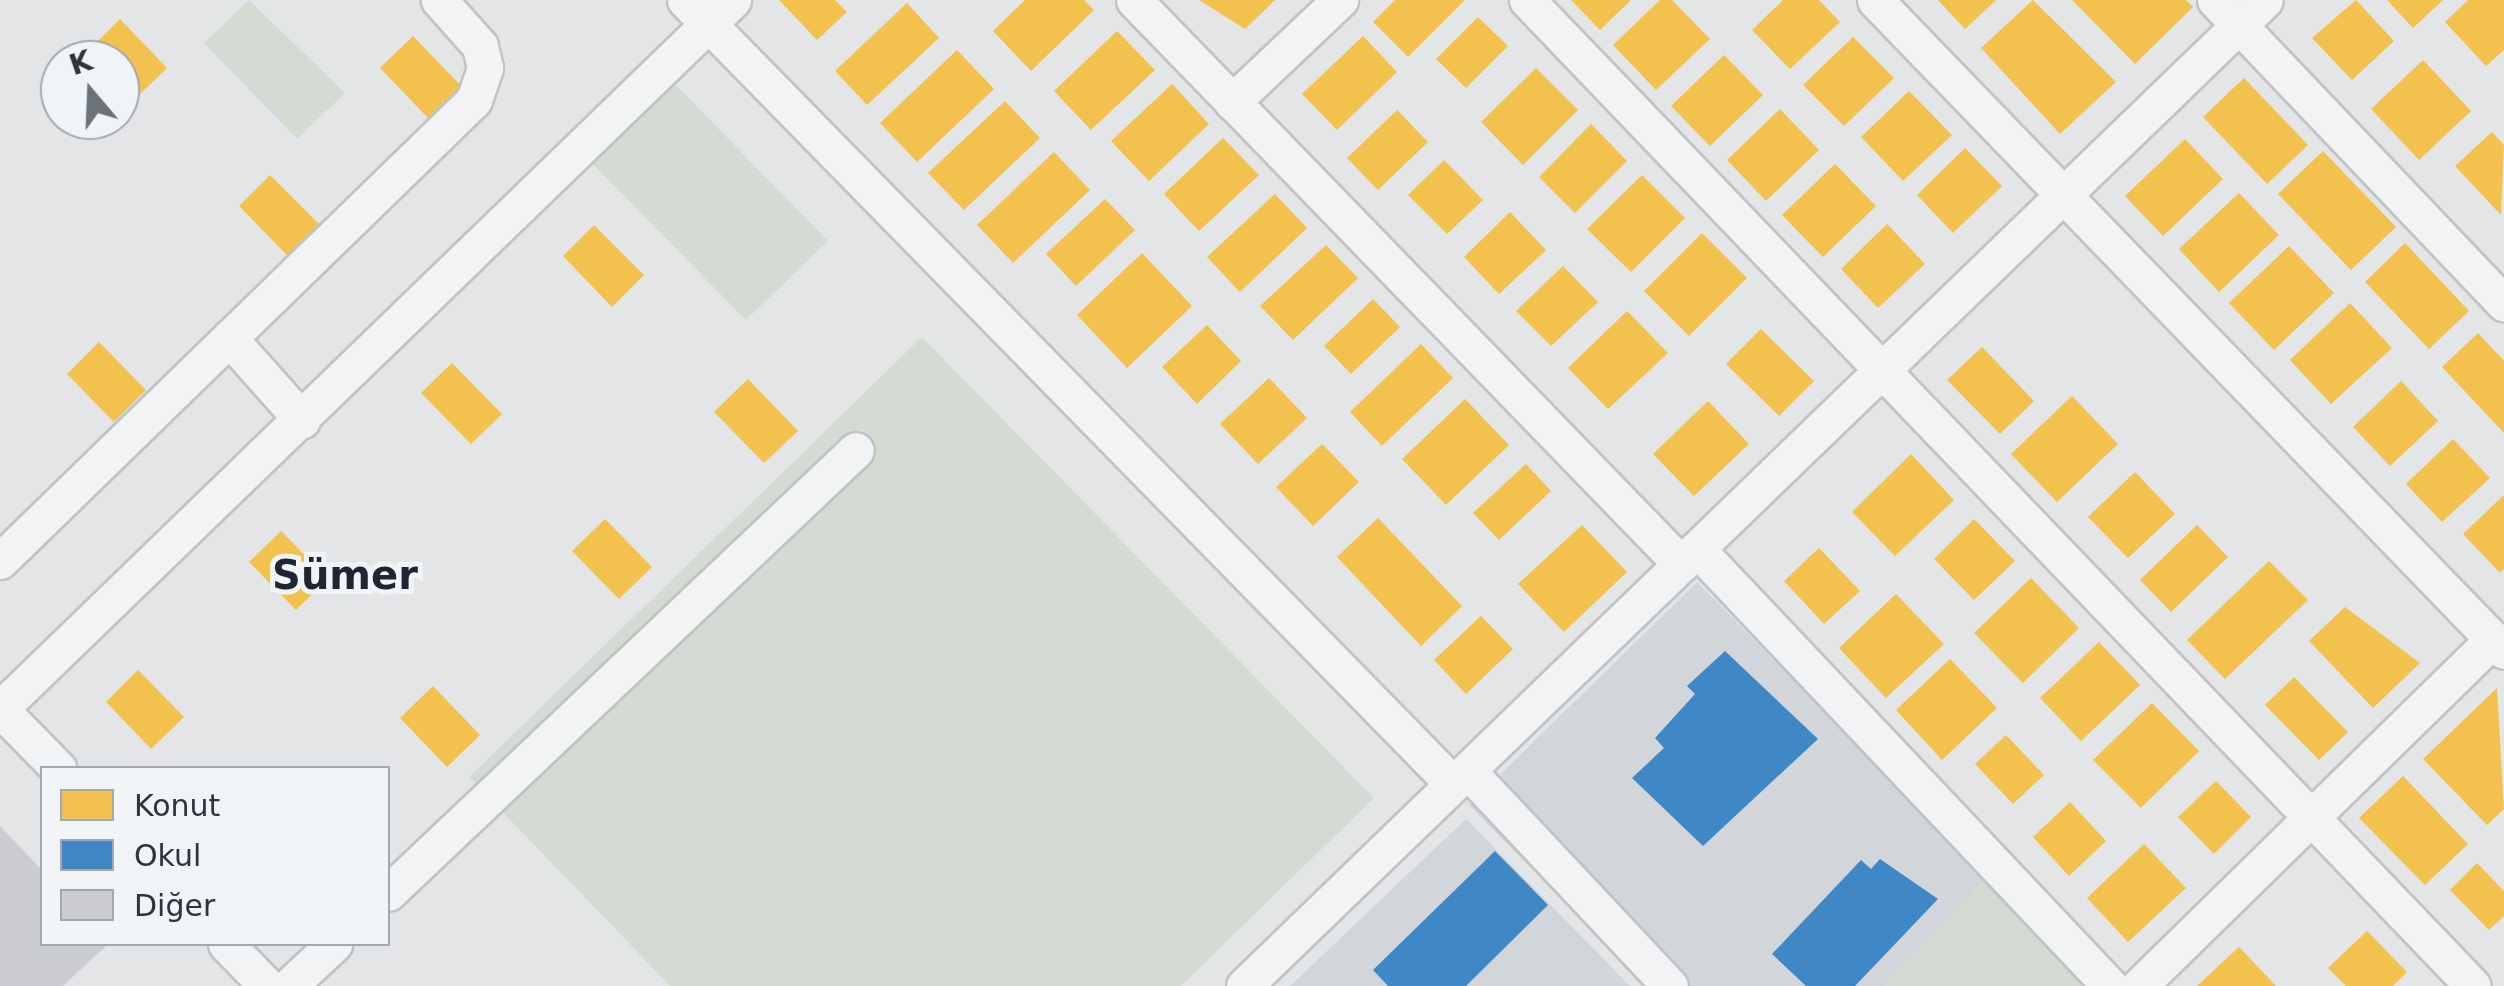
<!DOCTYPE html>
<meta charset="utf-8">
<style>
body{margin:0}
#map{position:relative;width:2504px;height:986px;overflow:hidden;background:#e3e5e7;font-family:"DejaVu Sans",sans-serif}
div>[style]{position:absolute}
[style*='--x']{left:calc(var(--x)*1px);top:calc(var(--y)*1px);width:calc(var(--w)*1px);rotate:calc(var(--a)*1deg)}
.built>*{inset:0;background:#d2d5da}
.green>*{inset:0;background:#d5dbd3}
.homes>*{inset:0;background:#f2c14e}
.schools>*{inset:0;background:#3f88c5}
.building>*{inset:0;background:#cbcdd0}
.roads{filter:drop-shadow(2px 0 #c1c3c5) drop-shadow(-2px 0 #c1c3c5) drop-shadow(0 2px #c1c3c5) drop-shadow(0 -2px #c1c3c5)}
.street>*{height:35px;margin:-17.5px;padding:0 17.5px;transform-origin:17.5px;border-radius:17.5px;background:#f2f3f5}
span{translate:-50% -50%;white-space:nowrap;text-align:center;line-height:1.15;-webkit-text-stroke:10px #f1f4f7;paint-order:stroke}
.district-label{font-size:40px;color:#1d2631;font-weight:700}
.legend{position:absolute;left:40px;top:766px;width:350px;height:180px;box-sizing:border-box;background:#f1f4f7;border:2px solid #a2a8ae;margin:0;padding:12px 18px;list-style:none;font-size:30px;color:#2b3540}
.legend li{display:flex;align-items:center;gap:20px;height:50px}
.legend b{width:50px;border:2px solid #a2a8ae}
.north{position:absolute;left:40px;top:40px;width:100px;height:100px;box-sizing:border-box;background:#f1f4f7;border:2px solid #a2a8ae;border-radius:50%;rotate:341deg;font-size:28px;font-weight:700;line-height:40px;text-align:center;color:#2b3540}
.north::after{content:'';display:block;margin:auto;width:35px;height:45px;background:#6b737a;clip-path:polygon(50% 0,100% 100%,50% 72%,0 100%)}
</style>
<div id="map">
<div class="built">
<div style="clip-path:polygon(1697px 582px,2095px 986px,1648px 986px,1469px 805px)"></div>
<div style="clip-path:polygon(1466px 819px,1630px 986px,1290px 986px)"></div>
</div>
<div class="green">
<div style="clip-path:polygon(249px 0,345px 93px,297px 139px,204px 43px)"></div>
<div style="clip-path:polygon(664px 73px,828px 241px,746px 320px,582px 153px)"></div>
<div style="clip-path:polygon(922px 337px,1374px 798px,1181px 986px,670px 986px,469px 777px)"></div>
<div style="clip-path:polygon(1982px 883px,2081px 986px,1883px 986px)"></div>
</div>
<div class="homes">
<div style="clip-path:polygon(779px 0,835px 0,847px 12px,817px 40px)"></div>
<div style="clip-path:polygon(1025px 0,1084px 0,1094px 10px,1031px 71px,993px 31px)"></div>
<div style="clip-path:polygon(1199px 0,1275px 0,1245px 29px)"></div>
<div style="clip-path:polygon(1395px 0,1465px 0,1408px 57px,1373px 22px)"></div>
<div style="clip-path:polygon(1571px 0,1631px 0,1600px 30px)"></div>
<div style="clip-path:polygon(1660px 0,1672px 0,1710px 39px,1656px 90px,1613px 45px)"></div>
<div style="clip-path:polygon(1783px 0,1819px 0,1840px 22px,1790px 69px,1752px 30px)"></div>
<div style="clip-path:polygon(1938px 0,1996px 0,1965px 29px)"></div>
<div style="clip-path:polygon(2033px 0,2116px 82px,2060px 134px,1981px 48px)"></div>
<div style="clip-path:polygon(2072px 0,2186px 0,2193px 7px,2135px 64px)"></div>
<div style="clip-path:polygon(2356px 0,2394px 41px,2352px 80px,2312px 38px)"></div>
<div style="clip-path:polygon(2387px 0,2443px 0,2413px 28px)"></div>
<div style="clip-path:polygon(2468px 0,2504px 0,2504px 50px,2486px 66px,2445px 22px)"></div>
<div style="clip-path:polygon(907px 3px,939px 38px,867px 105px,835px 71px)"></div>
<div style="clip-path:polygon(1478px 17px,1508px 46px,1466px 88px,1436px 59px)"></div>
<div style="clip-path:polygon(120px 19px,167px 68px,134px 100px,120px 86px,120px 60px,87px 52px)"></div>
<div style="clip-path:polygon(1117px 31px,1155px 70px,1091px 130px,1054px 91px)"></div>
<div style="clip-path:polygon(413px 36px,463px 88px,430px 120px,380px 68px)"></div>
<div style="clip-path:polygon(1363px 36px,1397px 72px,1337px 130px,1302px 94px)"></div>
<div style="clip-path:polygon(1853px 37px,1894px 78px,1844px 126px,1803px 85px)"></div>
<div style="clip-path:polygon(957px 50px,994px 89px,917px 162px,880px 123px)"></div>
<div style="clip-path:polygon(1724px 55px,1763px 95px,1710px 146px,1671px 106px)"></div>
<div style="clip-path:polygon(2423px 60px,2471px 111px,2419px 160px,2371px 109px)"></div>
<div style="clip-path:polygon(1536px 68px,1578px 110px,1523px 165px,1481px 122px)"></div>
<div style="clip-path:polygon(2244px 78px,2308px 145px,2267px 184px,2203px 117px)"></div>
<div style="clip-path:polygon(1172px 84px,1209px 124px,1149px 181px,1111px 141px)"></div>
<div style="clip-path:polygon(1909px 91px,1952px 135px,1903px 181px,1861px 137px)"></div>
<div style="clip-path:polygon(1005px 101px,1040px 138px,964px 210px,928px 173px)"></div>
<div style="clip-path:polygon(1780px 109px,1819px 150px,1766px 201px,1727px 160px)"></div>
<div style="clip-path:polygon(1397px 110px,1428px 142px,1378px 190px,1347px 158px)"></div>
<div style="clip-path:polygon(1591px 124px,1627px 161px,1575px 213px,1539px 177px)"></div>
<div style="clip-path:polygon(2492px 132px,2504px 145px,2501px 215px,2455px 166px)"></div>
<div style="clip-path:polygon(1223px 138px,1259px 175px,1199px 231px,1164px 194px)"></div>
<div style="clip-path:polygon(2185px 139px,2223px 179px,2163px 236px,2125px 196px)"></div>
<div style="clip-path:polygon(1965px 148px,2002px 186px,1953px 233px,1917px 195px)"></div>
<div style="clip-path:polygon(2323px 151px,2396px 227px,2351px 270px,2278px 194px)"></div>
<div style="clip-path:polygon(1054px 152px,1090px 190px,1013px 263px,977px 225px)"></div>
<div style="clip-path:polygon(1444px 160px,1483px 200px,1447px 234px,1408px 195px)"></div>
<div style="clip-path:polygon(1835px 164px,1876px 206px,1823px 257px,1782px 215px)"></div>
<div style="clip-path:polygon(270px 175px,319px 224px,287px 255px,239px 206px)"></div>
<div style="clip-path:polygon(1642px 175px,1685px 218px,1631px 272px,1587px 229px)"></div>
<div style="clip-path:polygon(2239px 193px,2279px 235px,2219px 292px,2179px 249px)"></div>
<div style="clip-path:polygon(1275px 194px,1307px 228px,1240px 292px,1207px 257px)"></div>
<div style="clip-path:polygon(1105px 199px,1135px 230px,1076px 286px,1046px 254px)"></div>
<div style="clip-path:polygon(1510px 212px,1546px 250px,1499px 294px,1464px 257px)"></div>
<div style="clip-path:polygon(1887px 224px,1925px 264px,1878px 308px,1841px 269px)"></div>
<div style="clip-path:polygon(594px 225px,644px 275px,612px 307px,563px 256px)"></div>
<div style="clip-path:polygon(1702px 233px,1747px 278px,1689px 336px,1644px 291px)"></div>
<div style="clip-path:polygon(2405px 243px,2469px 311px,2429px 349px,2365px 282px)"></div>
<div style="clip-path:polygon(1326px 245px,1358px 278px,1293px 340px,1260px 306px)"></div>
<div style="clip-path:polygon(2289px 246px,2334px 293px,2274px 350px,2229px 303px)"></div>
<div style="clip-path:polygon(1142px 253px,1192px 306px,1127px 368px,1077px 315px)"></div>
<div style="clip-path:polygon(1563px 266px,1598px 302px,1551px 346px,1516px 311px)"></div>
<div style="clip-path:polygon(1373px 299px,1400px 327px,1351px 374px,1324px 346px)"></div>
<div style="clip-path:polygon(2350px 303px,2392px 348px,2331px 404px,2290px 360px)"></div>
<div style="clip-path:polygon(1627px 311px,1668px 353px,1608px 409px,1568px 368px)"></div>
<div style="clip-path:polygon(1207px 325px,1241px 361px,1197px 404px,1162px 367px)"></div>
<div style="clip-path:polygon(1761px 329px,1814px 381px,1779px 416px,1726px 364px)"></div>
<div style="clip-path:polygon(2478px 333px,2504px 361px,2504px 433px,2442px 367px)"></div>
<div style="clip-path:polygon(99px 342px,146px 390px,114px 422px,67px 374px)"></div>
<div style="clip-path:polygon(1421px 344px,1453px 378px,1382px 446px,1350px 412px)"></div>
<div style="clip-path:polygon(1982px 347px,2034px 401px,2000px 434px,1947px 380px)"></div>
<div style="clip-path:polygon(452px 363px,502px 414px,471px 444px,421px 393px)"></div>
<div style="clip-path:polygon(1269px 378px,1307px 418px,1258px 464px,1220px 424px)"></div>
<div style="clip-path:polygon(748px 379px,798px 431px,764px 463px,714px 412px)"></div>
<div style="clip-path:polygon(2401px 381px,2438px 421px,2390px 466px,2353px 427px)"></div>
<div style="clip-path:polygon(2072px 396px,2118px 444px,2057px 502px,2011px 454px)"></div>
<div style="clip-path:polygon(1465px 399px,1509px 445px,1446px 505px,1402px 459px)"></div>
<div style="clip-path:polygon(1708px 401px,1749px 444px,1694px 496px,1653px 454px)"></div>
<div style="clip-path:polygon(2453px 439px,2490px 478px,2442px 522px,2406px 484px)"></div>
<div style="clip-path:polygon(1322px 444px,1359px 482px,1313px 526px,1276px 487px)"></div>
<div style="clip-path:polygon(1911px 454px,1954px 500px,1895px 556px,1852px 512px)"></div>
<div style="clip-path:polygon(1526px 464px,1551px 491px,1499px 540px,1473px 513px)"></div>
<div style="clip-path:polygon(2135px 472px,2175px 514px,2128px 558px,2088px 517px)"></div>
<div style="clip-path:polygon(2504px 495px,2504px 569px,2500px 573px,2463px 534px)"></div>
<div style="clip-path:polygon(1378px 518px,1462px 606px,1421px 646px,1337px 557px)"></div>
<div style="clip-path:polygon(605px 519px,652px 567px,619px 599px,572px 551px)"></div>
<div style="clip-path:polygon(1974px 519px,2015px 561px,1974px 600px,1934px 559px)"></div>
<div style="clip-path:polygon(1582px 525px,1627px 572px,1564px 632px,1518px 584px)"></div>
<div style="clip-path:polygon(2197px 525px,2228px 557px,2171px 612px,2140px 580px)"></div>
<div style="clip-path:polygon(281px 531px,328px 579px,296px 610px,249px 562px)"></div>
<div style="clip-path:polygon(1819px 548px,1860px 591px,1824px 624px,1784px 581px)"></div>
<div style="clip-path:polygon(2269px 561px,2308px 600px,2225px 679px,2187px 640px)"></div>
<div style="clip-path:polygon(2031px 578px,2079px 628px,2023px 683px,1974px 633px)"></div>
<div style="clip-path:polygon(1896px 594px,1944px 644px,1886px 698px,1839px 648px)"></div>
<div style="clip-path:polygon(2345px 607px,2420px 663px,2373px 708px,2309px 641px)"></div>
<div style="clip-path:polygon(1481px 616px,1513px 649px,1466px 694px,1434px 660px)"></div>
<div style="clip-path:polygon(2099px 642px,2140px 685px,2081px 741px,2040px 698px)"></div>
<div style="clip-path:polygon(1950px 659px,1997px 708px,1942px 760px,1896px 710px)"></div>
<div style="clip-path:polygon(138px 670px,184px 717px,151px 749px,106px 702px)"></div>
<div style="clip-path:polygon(2294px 677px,2348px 732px,2319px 760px,2265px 705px)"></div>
<div style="clip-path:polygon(433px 686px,480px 735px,447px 767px,400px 718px)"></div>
<div style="clip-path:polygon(2497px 688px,2504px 809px,2487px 825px,2423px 759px)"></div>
<div style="clip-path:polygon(2152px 703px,2199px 751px,2141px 808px,2093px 760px)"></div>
<div style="clip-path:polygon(2006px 735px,2044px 775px,2013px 804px,1975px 764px)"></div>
<div style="clip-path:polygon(2403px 776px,2468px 844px,2425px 885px,2359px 818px)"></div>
<div style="clip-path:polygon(2216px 781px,2251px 817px,2214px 854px,2178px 817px)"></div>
<div style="clip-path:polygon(2070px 802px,2106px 841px,2069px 876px,2033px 837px)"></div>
<div style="clip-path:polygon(2144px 844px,2186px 888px,2128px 942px,2087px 898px)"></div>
<div style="clip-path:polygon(2477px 863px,2504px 891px,2504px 916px,2489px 930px,2450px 890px)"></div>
<div style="clip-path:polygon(2367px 931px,2407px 972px,2393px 986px,2346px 986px,2328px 968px)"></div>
<div style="clip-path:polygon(2239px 947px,2276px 986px,2197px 986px)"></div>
</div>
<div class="schools">
<div style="clip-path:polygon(1725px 651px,1818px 739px,1703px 846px,1632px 778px,1664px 748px,1655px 738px,1695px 694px,1687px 686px)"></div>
<div style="clip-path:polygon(1495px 851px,1548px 905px,1466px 986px,1388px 986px,1373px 970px)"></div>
<div style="clip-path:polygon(1880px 859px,1938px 899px,1855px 986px,1806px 986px,1772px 954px,1861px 860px,1871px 869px)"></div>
</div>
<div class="building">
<div style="clip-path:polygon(0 826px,42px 870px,42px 944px,108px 944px,63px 986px,0 986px)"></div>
</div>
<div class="roads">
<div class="street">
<div style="--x:685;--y:0;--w:1097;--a:45.59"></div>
<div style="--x:1134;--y:0;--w:786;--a:45.88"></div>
<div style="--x:1527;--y:0;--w:1366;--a:46.19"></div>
<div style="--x:1875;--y:0;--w:905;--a:45.98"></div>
<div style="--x:2215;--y:0;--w:419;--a:46.4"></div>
<div style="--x:1232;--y:102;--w:149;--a:-43.4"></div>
<div style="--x:229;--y:338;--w:110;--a:48.3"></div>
<div style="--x:1697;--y:549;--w:601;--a:46.62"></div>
<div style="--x:0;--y:561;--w:661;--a:-44.2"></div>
<div style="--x:474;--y:100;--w:34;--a:-71"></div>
<div style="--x:485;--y:68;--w:23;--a:-103"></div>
<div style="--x:480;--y:46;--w:62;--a:-131.7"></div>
<div style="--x:0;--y:709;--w:1020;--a:-44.05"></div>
<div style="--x:0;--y:709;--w:83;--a:45.5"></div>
<div style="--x:1468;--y:771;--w:295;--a:46.8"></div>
<div style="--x:388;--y:893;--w:644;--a:-43.43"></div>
<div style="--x:226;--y:944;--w:59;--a:45.7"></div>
<div style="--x:289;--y:986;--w:62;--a:-43"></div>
<div style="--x:1244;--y:986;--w:1419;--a:-44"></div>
<div style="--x:2139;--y:986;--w:496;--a:-44.4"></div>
</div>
</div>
<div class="district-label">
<span style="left:345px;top:575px">Sümer</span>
</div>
<ul class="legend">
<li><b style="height:28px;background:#f2c14e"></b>Konut</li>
<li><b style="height:28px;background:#3f88c5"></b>Okul</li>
<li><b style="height:28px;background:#cbcdd0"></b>Diğer</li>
</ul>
<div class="north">K</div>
</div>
